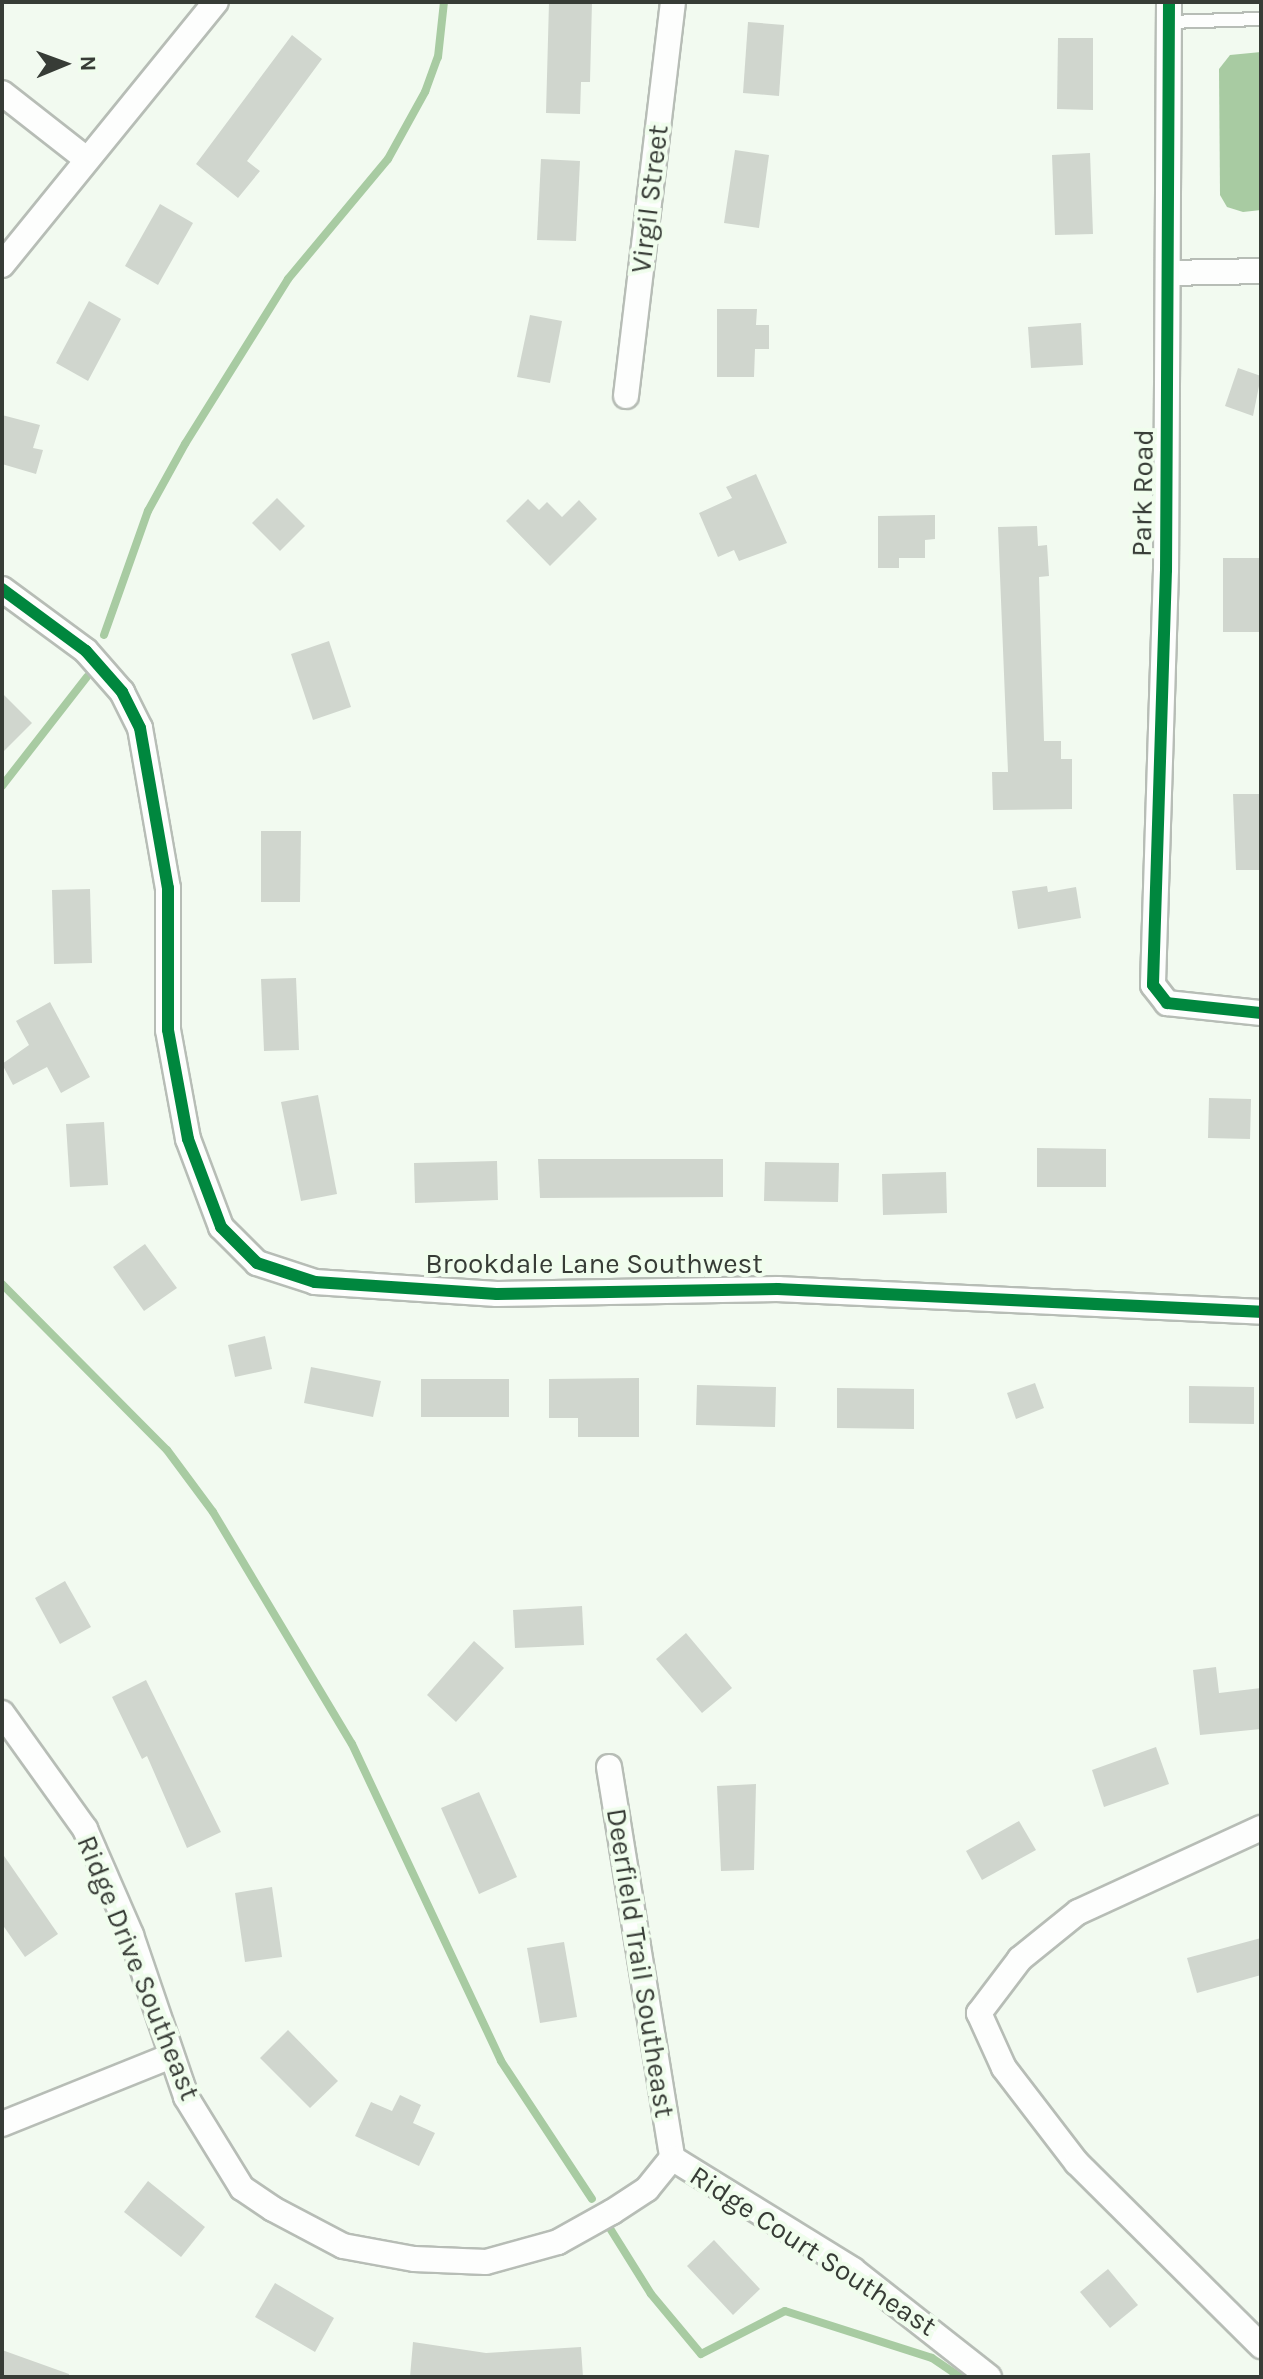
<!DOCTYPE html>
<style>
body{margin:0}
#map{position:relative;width:1263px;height:2379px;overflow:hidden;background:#f2faf0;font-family:Karla,sans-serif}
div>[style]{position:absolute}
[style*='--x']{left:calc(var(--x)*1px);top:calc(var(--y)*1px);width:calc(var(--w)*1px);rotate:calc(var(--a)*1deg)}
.water>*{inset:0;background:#a8cba2}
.stream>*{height:8px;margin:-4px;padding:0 4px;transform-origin:4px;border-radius:4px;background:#a8cba2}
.building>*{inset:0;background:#d0d6ce}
.roads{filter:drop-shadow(2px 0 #b7bdb6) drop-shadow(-2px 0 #b7bdb6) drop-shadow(0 2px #b7bdb6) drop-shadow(0 -2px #b7bdb6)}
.service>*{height:12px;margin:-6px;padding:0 6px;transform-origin:6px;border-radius:6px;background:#fdfefd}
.minor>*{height:24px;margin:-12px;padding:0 12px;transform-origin:12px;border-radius:12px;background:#fdfefd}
.cycleway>*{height:12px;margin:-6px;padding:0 6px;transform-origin:6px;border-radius:6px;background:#00873e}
span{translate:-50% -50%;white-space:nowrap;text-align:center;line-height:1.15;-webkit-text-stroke:8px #f0fded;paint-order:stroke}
.street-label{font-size:28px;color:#373c36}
.frame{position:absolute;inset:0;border:4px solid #373c36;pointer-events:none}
.north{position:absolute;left:24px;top:24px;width:80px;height:80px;-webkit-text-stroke:6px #f0fded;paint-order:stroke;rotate:89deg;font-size:22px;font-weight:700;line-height:32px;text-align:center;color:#373c36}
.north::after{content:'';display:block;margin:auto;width:28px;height:36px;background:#373c36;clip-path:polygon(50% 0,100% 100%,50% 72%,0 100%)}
</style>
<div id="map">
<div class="water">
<div style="clip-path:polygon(1261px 52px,1261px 210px,1243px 212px,1227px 207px,1220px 195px,1219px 69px,1230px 55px)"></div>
</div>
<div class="stream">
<div style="--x:104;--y:635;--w:132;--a:-70.5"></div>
<div style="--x:148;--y:511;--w:77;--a:-61.1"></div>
<div style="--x:185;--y:444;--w:195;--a:-58"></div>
<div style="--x:288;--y:279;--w:156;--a:-50.2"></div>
<div style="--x:388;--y:159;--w:77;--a:-61.1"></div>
<div style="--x:425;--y:92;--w:37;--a:-70"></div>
<div style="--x:438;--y:57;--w:55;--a:-83.8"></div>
<div style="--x:2;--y:786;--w:138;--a:-52.1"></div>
<div style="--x:2;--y:1284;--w:234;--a:45.2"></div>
<div style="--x:167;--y:1450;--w:77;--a:53.4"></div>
<div style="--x:213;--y:1512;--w:270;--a:59.1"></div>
<div style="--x:352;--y:1744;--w:350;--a:64.8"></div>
<div style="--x:501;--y:2061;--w:165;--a:56.6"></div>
<div style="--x:611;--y:2230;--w:75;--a:58"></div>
<div style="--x:651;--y:2294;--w:78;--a:50.2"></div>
<div style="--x:701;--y:2354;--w:94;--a:-27.1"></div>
<div style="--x:785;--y:2311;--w:154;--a:17.7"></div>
<div style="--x:932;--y:2358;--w:34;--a:34"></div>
</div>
<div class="building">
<div style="clip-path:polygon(549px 2px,592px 2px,590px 82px,581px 82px,580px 114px,546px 113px)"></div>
<div style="clip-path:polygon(748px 22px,784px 25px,779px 96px,743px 93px)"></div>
<div style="clip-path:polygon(292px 35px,322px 59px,247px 161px,260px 171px,238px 198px,196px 164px)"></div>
<div style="clip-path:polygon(1058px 38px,1093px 38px,1093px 110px,1057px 109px)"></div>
<div style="clip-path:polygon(735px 150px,769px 155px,759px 228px,724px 223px)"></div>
<div style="clip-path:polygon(1090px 153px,1093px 234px,1055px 235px,1052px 155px)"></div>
<div style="clip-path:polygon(541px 159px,580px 161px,576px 241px,537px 240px)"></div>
<div style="clip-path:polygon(160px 204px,193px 223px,158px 285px,125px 266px)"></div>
<div style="clip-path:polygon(89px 301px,121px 319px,88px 381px,56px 363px)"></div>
<div style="clip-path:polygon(717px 309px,757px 309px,756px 325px,769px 325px,769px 349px,755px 349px,754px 377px,717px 377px)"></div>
<div style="clip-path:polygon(530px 315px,562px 321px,550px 383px,517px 377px)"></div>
<div style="clip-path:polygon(1081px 323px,1083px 365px,1031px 368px,1028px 327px)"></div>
<div style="clip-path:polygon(1238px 368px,1261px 376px,1253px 416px,1225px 406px)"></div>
<div style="clip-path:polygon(2px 415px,40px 425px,33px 448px,43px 450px,36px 474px,2px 464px)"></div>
<div style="clip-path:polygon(756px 474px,787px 543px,739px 561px,734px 550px,718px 557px,699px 513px,732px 498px,726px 487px)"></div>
<div style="clip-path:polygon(277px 498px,305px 526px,280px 551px,252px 523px)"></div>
<div style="clip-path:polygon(528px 499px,539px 510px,547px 502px,562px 517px,579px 500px,597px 519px,550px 566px,506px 521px)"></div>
<div style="clip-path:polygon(935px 515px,935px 539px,925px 540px,925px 558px,899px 558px,899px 568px,878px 568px,878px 516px)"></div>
<div style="clip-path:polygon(1037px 526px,1038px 546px,1047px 545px,1049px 576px,1039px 577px,1044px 741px,1061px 741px,1061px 759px,1072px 759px,1072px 809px,993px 810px,992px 772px,1008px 772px,998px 527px)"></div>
<div style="clip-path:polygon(1223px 558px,1261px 558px,1261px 632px,1223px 632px)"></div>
<div style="clip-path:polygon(329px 641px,351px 707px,313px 720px,291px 654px)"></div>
<div style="clip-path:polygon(2px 693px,32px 723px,2px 753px)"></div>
<div style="clip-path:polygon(1233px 794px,1261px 794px,1261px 870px,1236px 870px)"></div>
<div style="clip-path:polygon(261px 831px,301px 831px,300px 902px,261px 902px)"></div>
<div style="clip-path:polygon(1047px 886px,1048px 892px,1076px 887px,1081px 918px,1018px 929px,1012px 891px)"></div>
<div style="clip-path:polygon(90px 889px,92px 963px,54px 964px,52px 890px)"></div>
<div style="clip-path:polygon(296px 978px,299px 1050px,264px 1051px,261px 979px)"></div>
<div style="clip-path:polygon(50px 1002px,90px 1077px,61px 1093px,47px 1067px,13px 1085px,2px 1064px,29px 1045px,16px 1021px)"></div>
<div style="clip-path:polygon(318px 1095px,337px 1194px,301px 1201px,281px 1102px)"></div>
<div style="clip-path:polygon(1209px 1098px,1251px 1099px,1250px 1139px,1208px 1138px)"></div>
<div style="clip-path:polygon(104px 1122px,108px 1185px,70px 1187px,66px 1124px)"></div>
<div style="clip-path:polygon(1037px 1148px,1106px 1149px,1106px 1187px,1037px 1187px)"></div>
<div style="clip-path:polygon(538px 1159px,723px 1159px,723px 1197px,540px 1198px)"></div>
<div style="clip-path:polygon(497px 1161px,498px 1200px,415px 1203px,414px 1163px)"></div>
<div style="clip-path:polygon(765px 1162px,839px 1163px,838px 1202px,764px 1201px)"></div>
<div style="clip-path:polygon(946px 1172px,947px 1213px,883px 1215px,882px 1174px)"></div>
<div style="clip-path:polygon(145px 1244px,177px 1288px,144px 1311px,113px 1267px)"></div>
<div style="clip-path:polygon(265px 1336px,272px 1369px,235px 1377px,228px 1345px)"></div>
<div style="clip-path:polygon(311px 1367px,381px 1381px,373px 1417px,304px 1403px)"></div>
<div style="clip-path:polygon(639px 1378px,639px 1437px,578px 1437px,578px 1418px,549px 1418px,549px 1379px)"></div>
<div style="clip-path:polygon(421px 1379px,509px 1379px,509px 1417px,421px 1417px)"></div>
<div style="clip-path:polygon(1035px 1383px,1044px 1408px,1016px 1419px,1007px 1393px)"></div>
<div style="clip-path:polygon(697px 1385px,776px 1387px,775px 1427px,696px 1425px)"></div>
<div style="clip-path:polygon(1189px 1386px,1254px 1387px,1254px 1424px,1189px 1423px)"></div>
<div style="clip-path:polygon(837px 1388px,914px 1389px,914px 1429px,837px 1428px)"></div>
<div style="clip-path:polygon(65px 1581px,91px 1627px,60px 1644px,35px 1598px)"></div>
<div style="clip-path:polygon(582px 1606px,584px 1645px,515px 1648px,513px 1610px)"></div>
<div style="clip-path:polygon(686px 1633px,732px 1688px,702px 1713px,656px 1659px)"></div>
<div style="clip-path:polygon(474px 1641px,504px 1668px,456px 1722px,427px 1695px)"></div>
<div style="clip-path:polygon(1216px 1667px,1219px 1693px,1261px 1688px,1261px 1729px,1200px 1735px,1193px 1670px)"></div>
<div style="clip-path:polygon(146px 1680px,221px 1832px,187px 1848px,147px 1756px,142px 1759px,112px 1697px)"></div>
<div style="clip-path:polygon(1156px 1747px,1169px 1784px,1104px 1807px,1092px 1770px)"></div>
<div style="clip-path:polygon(756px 1784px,754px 1870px,721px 1871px,717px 1786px)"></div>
<div style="clip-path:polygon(479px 1792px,517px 1877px,479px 1894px,441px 1808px)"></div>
<div style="clip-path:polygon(1019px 1821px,1036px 1850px,982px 1880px,966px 1851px)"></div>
<div style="clip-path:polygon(2px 1853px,58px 1934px,25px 1957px,2px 1924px)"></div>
<div style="clip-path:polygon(272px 1887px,282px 1957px,245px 1962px,235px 1893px)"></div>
<div style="clip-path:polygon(1261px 1938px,1261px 1975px,1197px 1993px,1187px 1958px)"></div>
<div style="clip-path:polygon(564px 1942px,577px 2017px,540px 2023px,527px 1948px)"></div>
<div style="clip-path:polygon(288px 2030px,338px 2081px,310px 2108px,260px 2058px)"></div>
<div style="clip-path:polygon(400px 2095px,421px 2105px,413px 2123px,435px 2133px,419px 2166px,355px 2136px,371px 2102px,392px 2111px)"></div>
<div style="clip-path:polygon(148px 2181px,205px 2227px,181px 2257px,124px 2212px)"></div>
<div style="clip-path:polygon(714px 2240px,760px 2289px,733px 2315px,687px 2266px)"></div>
<div style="clip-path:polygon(1108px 2269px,1138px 2305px,1110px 2328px,1080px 2292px)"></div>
<div style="clip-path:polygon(275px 2283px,334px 2318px,315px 2352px,255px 2317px)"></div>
<div style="clip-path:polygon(413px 2342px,486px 2353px,581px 2347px,583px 2377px,410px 2377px)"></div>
<div style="clip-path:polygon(2px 2350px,69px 2374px,69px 2377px,2px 2377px)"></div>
</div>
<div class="roads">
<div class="service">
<div style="--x:1169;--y:22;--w:92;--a:-1.9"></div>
</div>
<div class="minor">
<div style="--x:1169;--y:2;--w:568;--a:90.3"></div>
<div style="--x:1166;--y:570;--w:415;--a:91.8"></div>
<div style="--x:1153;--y:985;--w:23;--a:52"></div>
<div style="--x:1167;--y:1003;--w:95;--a:6.1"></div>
<div style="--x:2;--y:93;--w:105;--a:38.1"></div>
<div style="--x:2;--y:265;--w:339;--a:-50.9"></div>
<div style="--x:1168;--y:273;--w:93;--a:-1.2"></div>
<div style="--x:626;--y:396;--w:397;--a:-83.2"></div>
<div style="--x:2;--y:589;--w:104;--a:36.4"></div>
<div style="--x:86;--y:651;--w:55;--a:48.7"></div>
<div style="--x:122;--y:692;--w:40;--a:63.4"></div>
<div style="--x:140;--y:728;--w:162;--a:80.1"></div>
<div style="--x:168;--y:888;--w:142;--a:90"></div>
<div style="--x:168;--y:1030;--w:111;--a:79.6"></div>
<div style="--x:188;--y:1139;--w:94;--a:69.4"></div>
<div style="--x:221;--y:1227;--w:51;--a:45"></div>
<div style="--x:257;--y:1263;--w:61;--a:18.1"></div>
<div style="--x:315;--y:1282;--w:182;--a:3.8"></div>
<div style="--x:497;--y:1294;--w:281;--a:-1"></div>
<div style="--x:778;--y:1289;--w:484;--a:2.7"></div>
<div style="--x:2;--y:1713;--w:143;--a:54.4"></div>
<div style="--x:85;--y:1829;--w:116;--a:66.5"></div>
<div style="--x:131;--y:1935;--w:171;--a:71.2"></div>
<div style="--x:186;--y:2097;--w:107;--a:58.4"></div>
<div style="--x:242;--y:2188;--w:37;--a:34"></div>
<div style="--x:273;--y:2209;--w:79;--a:27.9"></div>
<div style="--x:343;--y:2246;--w:72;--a:10.4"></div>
<div style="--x:414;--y:2259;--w:72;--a:2.4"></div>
<div style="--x:486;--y:2262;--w:75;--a:-15.5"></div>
<div style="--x:558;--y:2242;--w:62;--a:-29.1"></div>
<div style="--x:612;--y:2212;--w:42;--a:-33.3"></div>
<div style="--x:647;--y:2189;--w:40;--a:-51"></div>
<div style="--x:609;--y:1767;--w:396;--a:80.8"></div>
<div style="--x:1261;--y:1828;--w:201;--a:155.3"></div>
<div style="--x:1078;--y:1912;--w:75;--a:141"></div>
<div style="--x:1020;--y:1959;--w:68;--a:127.2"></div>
<div style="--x:979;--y:2013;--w:60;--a:65.6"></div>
<div style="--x:1004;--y:2068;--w:120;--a:52.5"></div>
<div style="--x:1077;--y:2163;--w:260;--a:44.8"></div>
<div style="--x:2;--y:2124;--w:182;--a:-21.9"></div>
<div style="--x:672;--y:2158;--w:213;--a:31.7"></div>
<div style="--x:853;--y:2270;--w:173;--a:38.2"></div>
</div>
</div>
<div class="cycleway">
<div style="--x:1169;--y:2;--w:568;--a:90.3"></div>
<div style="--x:1166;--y:570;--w:415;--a:91.8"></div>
<div style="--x:1153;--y:985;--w:23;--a:52"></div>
<div style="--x:1167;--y:1003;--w:95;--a:6.1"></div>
<div style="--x:2;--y:589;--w:104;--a:36.4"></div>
<div style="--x:86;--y:651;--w:55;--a:48.7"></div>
<div style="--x:122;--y:692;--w:40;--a:63.4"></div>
<div style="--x:140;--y:728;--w:162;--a:80.1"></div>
<div style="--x:168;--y:888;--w:142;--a:90"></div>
<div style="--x:168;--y:1030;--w:111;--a:79.6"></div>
<div style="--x:188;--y:1139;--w:94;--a:69.4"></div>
<div style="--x:221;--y:1227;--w:51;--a:45"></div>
<div style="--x:257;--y:1263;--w:61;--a:18.1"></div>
<div style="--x:315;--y:1282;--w:182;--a:3.8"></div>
<div style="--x:497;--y:1294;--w:281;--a:-1"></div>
<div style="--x:778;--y:1289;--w:484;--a:2.7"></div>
</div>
<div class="street-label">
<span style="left:650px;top:199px;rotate:-83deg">Virgil Street</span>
<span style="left:1143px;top:493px;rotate:-89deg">Park Road</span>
<span style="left:594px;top:1264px">Brookdale Lane Southwest</span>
<span style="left:640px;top:1963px;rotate:81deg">Deerfield Trail Southeast</span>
<span style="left:138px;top:1968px;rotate:68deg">Ridge Drive Southeast</span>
<span style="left:813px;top:2251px;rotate:33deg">Ridge Court Southeast</span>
</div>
<div class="frame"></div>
<div class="north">N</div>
</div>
